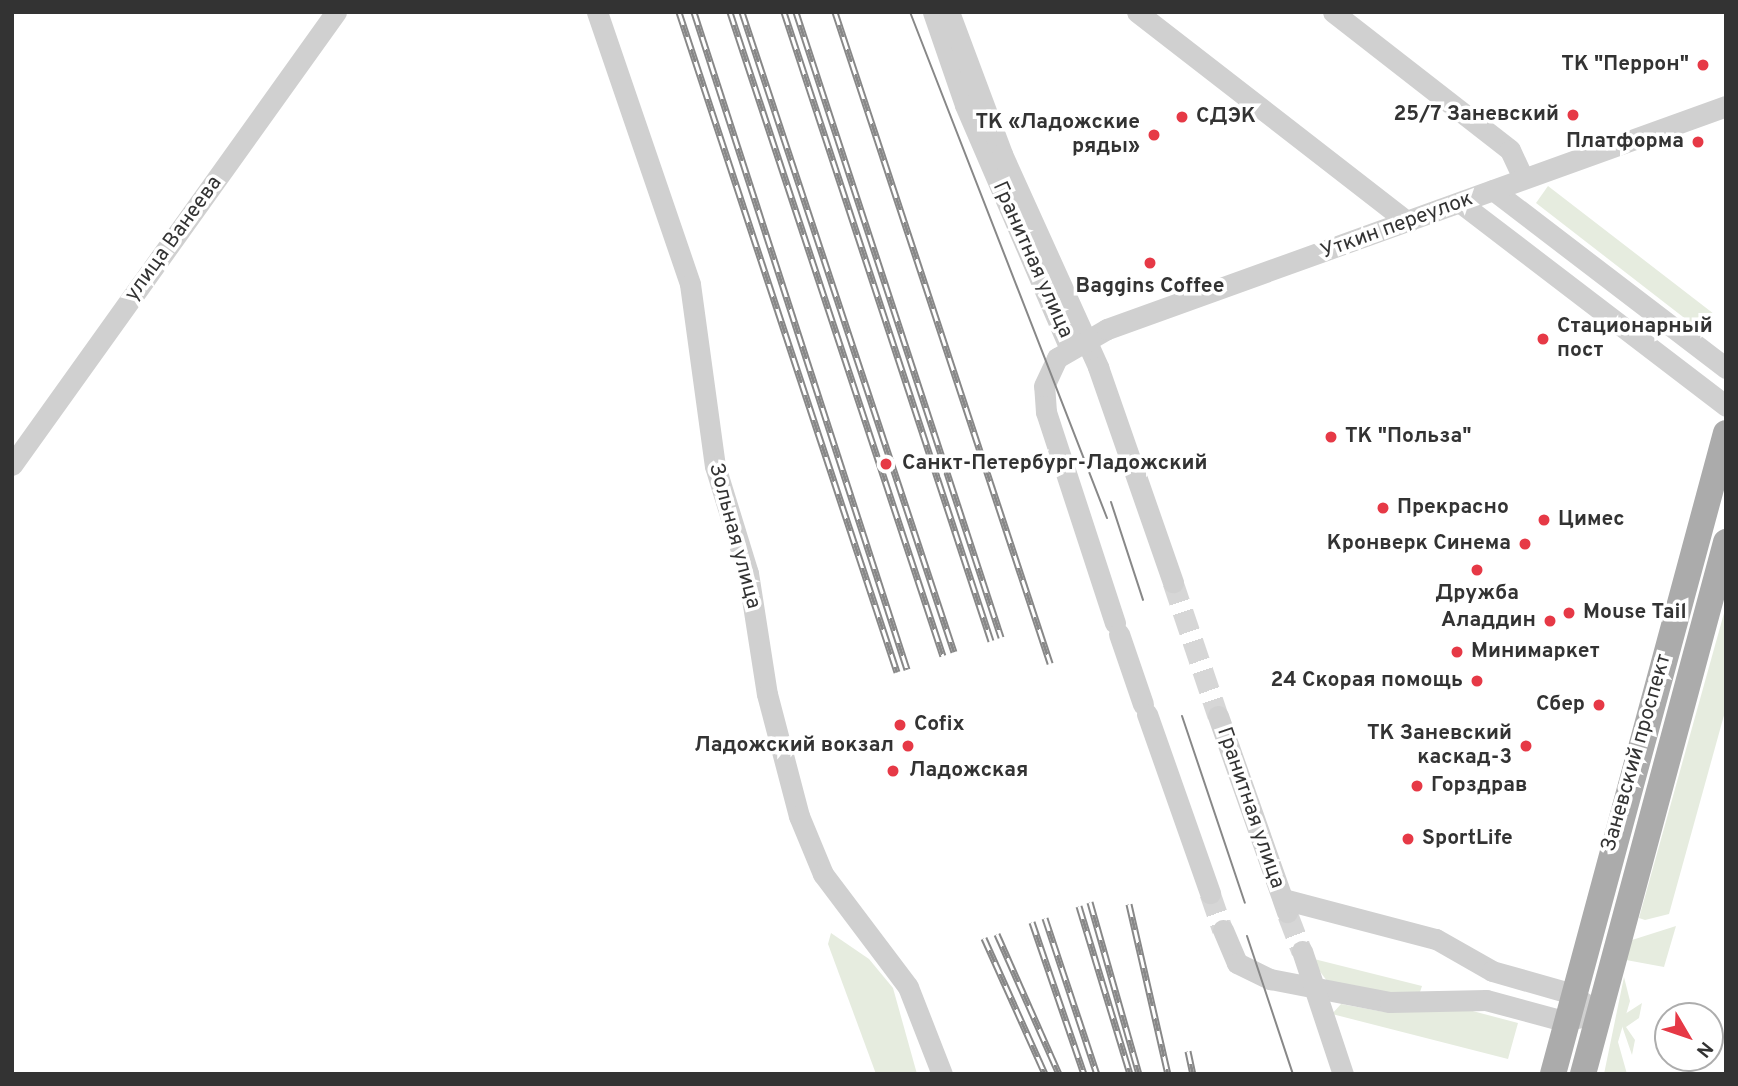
<!DOCTYPE html>
<meta charset="utf-8">
<style>
body{margin:0}
#map{position:relative;width:1738px;height:1086px;overflow:hidden;background:#fff;font-family:Overpass,sans-serif}
div>[style]{position:absolute}
[style*='--x']{left:calc(var(--x)*1px);top:calc(var(--y)*1px);width:calc(var(--w)*1px);rotate:calc(var(--a)*1deg)}
.green>*{inset:0;background:#e6ecdf}
.minor-tunnel>*{height:21px;margin-top:-10.5px;transform-origin:0;background:repeating-linear-gradient(90deg,#d6d6d6 0 21px,transparent 0 31px)}
.minor>*{height:21px;margin:-10.5px;padding:0 10.5px;transform-origin:10.5px;border-radius:10.5px;background:#d0d0d0}
.major>*{height:26px;margin:-13px;padding:0 13px;transform-origin:13px;border-radius:13px;background:#ababab}
.tram>*{height:2px;margin:-1px;padding:0 1px;transform-origin:1px;border-radius:1px;background:#888}
.rail>*{height:7px;margin-top:-3.5px;transform-origin:0;background:repeating-linear-gradient(90deg,#fff 0 13px,#888 0 26px);box-sizing:border-box;border-block:2px solid #888}
.dots>*{width:19px;height:19px;translate:-50% -50%;box-sizing:border-box;border:4px solid #fff;border-radius:50%}
span{translate:-50% -50%;white-space:nowrap;text-align:center;line-height:1.15;-webkit-text-stroke:7px #fff;paint-order:stroke}
.poi-label{font-size:21px;color:#333;font-weight:700}
.right{translate:-100% -50%;text-align:right}
.left{translate:0 -50%;text-align:left}
.street-label{font-size:21px;color:#333}
.frame{position:absolute;inset:0;border:14px solid #333;pointer-events:none}
.north{position:absolute;left:1654px;top:1002px;width:70px;height:70px;box-sizing:border-box;background:#fff;border:2px solid #adadad;border-radius:50%;rotate:129deg;font-size:19px;font-weight:700;line-height:28px;text-align:center;color:#333}
.north::after{content:'';display:block;margin:auto;width:24px;height:32px;background:#e63946;clip-path:polygon(50% 0,100% 100%,50% 72%,0 100%)}
</style>
<div id="map">
<div class="green">
<div style="clip-path:polygon(1548px 186px,1714px 314px,1696px 327px,1536px 203px)"></div>
<div style="clip-path:polygon(1726px 606px,1726px 708px,1669px 914px,1645px 920px,1639px 918px)"></div>
<div style="clip-path:polygon(1676px 926px,1664px 967px,1626px 960px,1632px 940px)"></div>
<div style="clip-path:polygon(831px 933px,869px 959px,893px 988px,917px 1074px,876px 1074px,828px 944px)"></div>
<div style="clip-path:polygon(1310px 958px,1422px 986px,1420px 992px,1391px 993px,1327px 981px)"></div>
<div style="clip-path:polygon(1624px 977px,1630px 1001px,1618px 1042px,1627px 1074px,1604px 1074px)"></div>
<div style="clip-path:polygon(1642px 1003px,1639px 1018px,1626px 1027px,1635px 1040px,1632px 1055px,1622px 1026px,1625px 1014px)"></div>
<div style="clip-path:polygon(1341px 1004px,1384px 1012px,1465px 1009px,1518px 1023px,1508px 1059px,1332px 1014px)"></div>
</div>
<div class="minor-tunnel">
<div style="--x:1173;--y:582;--w:141;--a:71.4"></div>
<div style="--x:1210;--y:893;--w:39;--a:71"></div>
<div style="--x:1288;--y:915;--w:39;--a:69"></div>
</div>
<div class="minor">
<div style="--x:597;--y:12;--w:287;--a:71.1"></div>
<div style="--x:690;--y:284;--w:184;--a:82.2"></div>
<div style="--x:715;--y:466;--w:112;--a:72.9"></div>
<div style="--x:748;--y:573;--w:122;--a:81.1"></div>
<div style="--x:767;--y:694;--w:126;--a:75.3"></div>
<div style="--x:799;--y:816;--w:63;--a:67.5"></div>
<div style="--x:823;--y:874;--w:141;--a:53"></div>
<div style="--x:908;--y:987;--w:93;--a:68.7"></div>
<div style="--x:933;--y:12;--w:98;--a:71"></div>
<div style="--x:965;--y:105;--w:266;--a:66.7"></div>
<div style="--x:949;--y:12;--w:152;--a:69.5"></div>
<div style="--x:1002;--y:154;--w:234;--a:65.7"></div>
<div style="--x:1098;--y:367;--w:228;--a:70.8"></div>
<div style="--x:1137;--y:12;--w:343;--a:37.8"></div>
<div style="--x:1333;--y:12;--w:224;--a:37.9"></div>
<div style="--x:1510;--y:150;--w:31;--a:65"></div>
<div style="--x:1493;--y:190;--w:293;--a:37.4"></div>
<div style="--x:1462;--y:204;--w:332;--a:37.4"></div>
<div style="--x:12;--y:465;--w:557;--a:-54.43"></div>
<div style="--x:1115;--y:623;--w:222;--a:-108.1"></div>
<div style="--x:1046;--y:412;--w:26;--a:-94"></div>
<div style="--x:1044;--y:386;--w:31;--a:-65"></div>
<div style="--x:1057;--y:358;--w:58;--a:-30.1"></div>
<div style="--x:1107;--y:329;--w:658;--a:-19.81"></div>
<div style="--x:1119;--y:634;--w:74;--a:71.1"></div>
<div style="--x:1147;--y:714;--w:190;--a:70.6"></div>
<div style="--x:1218;--y:716;--w:208;--a:70.6"></div>
<div style="--x:1283;--y:899;--w:158;--a:14.7"></div>
<div style="--x:1436;--y:939;--w:64;--a:29.7"></div>
<div style="--x:1492;--y:971;--w:81;--a:15.8"></div>
<div style="--x:1570;--y:993;--w:19;--a:35"></div>
<div style="--x:1223;--y:930;--w:36;--a:67"></div>
<div style="--x:1237;--y:963;--w:37;--a:26"></div>
<div style="--x:1270;--y:979;--w:122;--a:10.9"></div>
<div style="--x:1390;--y:1002;--w:96;--a:-1.2"></div>
<div style="--x:1486;--y:1000;--w:81;--a:15.1"></div>
<div style="--x:1564;--y:1021;--w:35;--a:-13"></div>
<div style="--x:1302;--y:951;--w:130;--a:71.6"></div>
</div>
<div class="major">
<div style="--x:1553;--y:1074;--w:664;--a:-74.9"></div>
<div style="--x:1583;--y:1074;--w:551;--a:-74.95"></div>
</div>
<div class="tram">
<div style="--x:910;--y:12;--w:543;--a:68.73"></div>
<div style="--x:1111;--y:502;--w:103;--a:71.9"></div>
<div style="--x:1182;--y:716;--w:197;--a:71.4"></div>
<div style="--x:1247;--y:936;--w:145;--a:71.6"></div>
</div>
<div class="rail">
<div style="--x:679;--y:12;--w:695;--a:71.72"></div>
<div style="--x:694;--y:12;--w:691;--a:72.04"></div>
<div style="--x:730;--y:12;--w:678;--a:71.7"></div>
<div style="--x:742;--y:12;--w:674;--a:71.67"></div>
<div style="--x:784;--y:12;--w:662;--a:71.78"></div>
<div style="--x:796;--y:12;--w:658;--a:71.84"></div>
<div style="--x:835;--y:12;--w:686;--a:71.72"></div>
<div style="--x:1090;--y:902;--w:179;--a:74.1"></div>
<div style="--x:1129;--y:904;--w:174;--a:77.1"></div>
<div style="--x:1079;--y:906;--w:176;--a:73.1"></div>
<div style="--x:1045;--y:918;--w:164;--a:71.6"></div>
<div style="--x:1032;--y:922;--w:161;--a:71.1"></div>
<div style="--x:997;--y:934;--w:153;--a:66.1"></div>
<div style="--x:984;--y:938;--w:149;--a:65.8"></div>
<div style="--x:1188;--y:1051;--w:24;--a:78"></div>
</div>
<div class="dots">
<div style="left:1703px;top:65px;background:#e63946"></div>
<div style="left:1573px;top:115px;background:#e63946"></div>
<div style="left:1182px;top:117px;background:#e63946"></div>
<div style="left:1154px;top:135px;background:#e63946"></div>
<div style="left:1698px;top:142px;background:#e63946"></div>
<div style="left:1150px;top:263px;background:#e63946"></div>
<div style="left:1543px;top:339px;background:#e63946"></div>
<div style="left:1331px;top:437px;background:#e63946"></div>
<div style="left:886px;top:464px;background:#e63946"></div>
<div style="left:1383px;top:508px;background:#e63946"></div>
<div style="left:1544px;top:520px;background:#e63946"></div>
<div style="left:1525px;top:544px;background:#e63946"></div>
<div style="left:1477px;top:570px;background:#e63946"></div>
<div style="left:1569px;top:613px;background:#e63946"></div>
<div style="left:1550px;top:621px;background:#e63946"></div>
<div style="left:1457px;top:652px;background:#e63946"></div>
<div style="left:1477px;top:681px;background:#e63946"></div>
<div style="left:1599px;top:705px;background:#e63946"></div>
<div style="left:900px;top:725px;background:#e63946"></div>
<div style="left:908px;top:746px;background:#e63946"></div>
<div style="left:1526px;top:746px;background:#e63946"></div>
<div style="left:893px;top:771px;background:#e63946"></div>
<div style="left:1417px;top:786px;background:#e63946"></div>
<div style="left:1408px;top:839px;background:#e63946"></div>
</div>
<div class="poi-label">
<span class="right" style="left:1689px;top:65px">ТК "Перрон"</span>
<span class="right" style="left:1559px;top:115px">25/7 Заневский</span>
<span class="left" style="left:1196px;top:117px">СДЭК</span>
<span class="right" style="left:1140px;top:135px">ТК «Ладожские<br>ряды»</span>
<span class="right" style="left:1684px;top:142px">Платформа</span>
<span style="left:1150px;top:287px">Baggins Coffee</span>
<span class="left" style="left:1557px;top:339px">Стационарный<br>пост</span>
<span class="left" style="left:1345px;top:437px">ТК "Польза"</span>
<span class="left" style="left:902px;top:464px">Санкт-Петербург-Ладожский</span>
<span class="left" style="left:1397px;top:508px">Прекрасно</span>
<span class="left" style="left:1558px;top:520px">Цимес</span>
<span class="right" style="left:1511px;top:544px">Кронверк Синема</span>
<span style="left:1477px;top:594px">Дружба</span>
<span class="left" style="left:1583px;top:613px">Mouse Tail</span>
<span class="right" style="left:1536px;top:621px">Аладдин</span>
<span class="left" style="left:1471px;top:652px">Минимаркет</span>
<span class="right" style="left:1463px;top:681px">24 Скорая помощь</span>
<span class="right" style="left:1585px;top:705px">Сбер</span>
<span class="left" style="left:914px;top:725px">Cofix</span>
<span class="right" style="left:1512px;top:746px">ТК Заневский<br>каскад-3</span>
<span class="right" style="left:894px;top:746px">Ладожский вокзал</span>
<span class="left" style="left:909px;top:771px">Ладожская</span>
<span class="left" style="left:1431px;top:786px">Горздрав</span>
<span class="left" style="left:1422px;top:839px">SportLife</span>
</div>
<div class="street-label">
<span style="left:1397px;top:226px;rotate:-20deg">Уткин переулок</span>
<span style="left:174px;top:239px;rotate:-54deg">улица Ванеева</span>
<span style="left:1032px;top:260px;rotate:66deg">Гранитная улица</span>
<span style="left:734px;top:536px;rotate:75deg">Зольная улица</span>
<span style="left:1637px;top:753px;rotate:-74deg">Заневский проспект</span>
<span style="left:1250px;top:808px;rotate:71deg">Гранитная улица</span>
</div>
<div class="frame"></div>
<div class="north">N</div>
</div>
